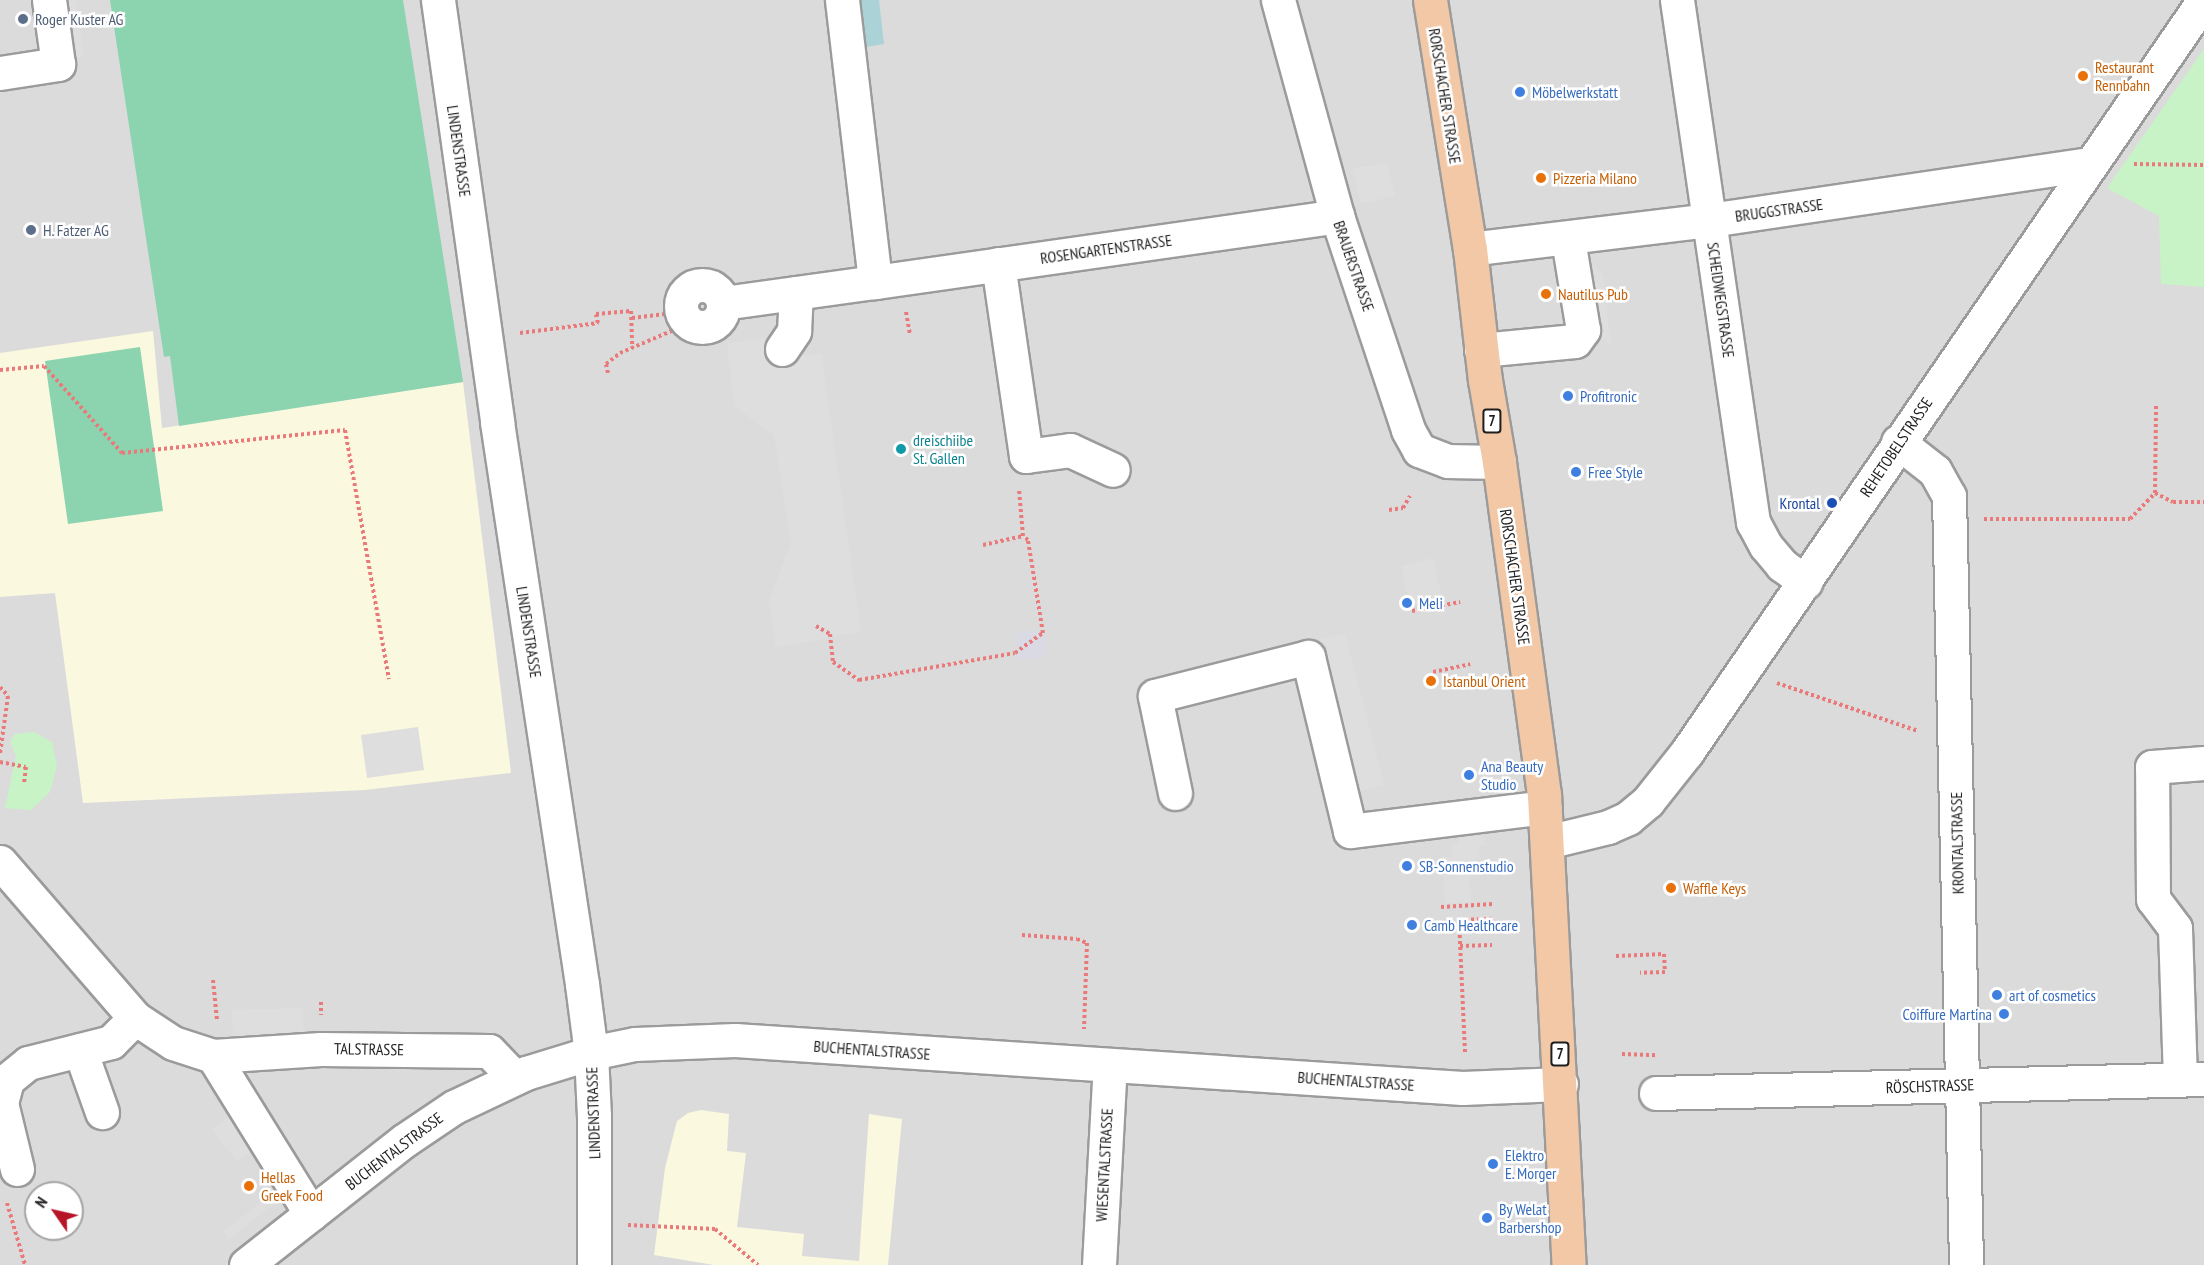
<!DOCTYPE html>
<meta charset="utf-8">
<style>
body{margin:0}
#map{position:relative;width:2204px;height:1265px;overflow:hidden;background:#eeeae5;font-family:"PT Sans Narrow",sans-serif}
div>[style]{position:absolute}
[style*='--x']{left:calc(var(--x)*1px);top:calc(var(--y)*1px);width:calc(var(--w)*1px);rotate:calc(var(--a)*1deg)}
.residential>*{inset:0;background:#dcdbdb}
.education>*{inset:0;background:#fbf8e0}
.park>*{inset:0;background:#c8f3c6}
.pitch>*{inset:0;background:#8bd4af}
.parking>*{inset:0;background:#dedede}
.plaza>*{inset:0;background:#d9dae3}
.water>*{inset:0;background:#aad2d7}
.path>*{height:4px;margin-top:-2px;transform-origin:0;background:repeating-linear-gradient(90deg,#ea797a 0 3px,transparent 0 6px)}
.roads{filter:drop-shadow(2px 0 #9b9b9b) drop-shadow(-2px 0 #9b9b9b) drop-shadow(0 2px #9b9b9b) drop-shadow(0 -2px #9b9b9b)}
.minor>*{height:33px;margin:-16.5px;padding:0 16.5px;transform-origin:16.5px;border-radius:16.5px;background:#fff}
.minor>.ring{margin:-16.5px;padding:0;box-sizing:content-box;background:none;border:33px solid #fff;border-radius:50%}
.major>*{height:33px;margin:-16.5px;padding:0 16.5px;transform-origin:16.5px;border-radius:16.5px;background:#f2c8a6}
.dots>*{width:16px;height:16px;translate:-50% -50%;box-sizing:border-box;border:3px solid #fff;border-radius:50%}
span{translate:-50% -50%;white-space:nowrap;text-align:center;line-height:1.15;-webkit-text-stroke:5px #fff;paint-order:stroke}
.shield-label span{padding:2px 4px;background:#fff;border:2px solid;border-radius:4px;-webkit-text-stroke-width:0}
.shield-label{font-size:15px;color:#1e1e1e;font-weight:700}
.service-label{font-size:16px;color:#4e5e75}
.left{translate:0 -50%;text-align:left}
.food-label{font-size:16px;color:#c56008}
.shop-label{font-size:16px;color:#366cbe}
.right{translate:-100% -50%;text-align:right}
.street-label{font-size:16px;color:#1e1e1e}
.culture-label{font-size:16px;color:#0d838f}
.transit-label{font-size:16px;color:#164399}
.north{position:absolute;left:24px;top:1181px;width:60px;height:60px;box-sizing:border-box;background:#fff;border:2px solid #a5a5a5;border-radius:50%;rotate:304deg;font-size:16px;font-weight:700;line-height:24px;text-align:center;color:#1e1e1e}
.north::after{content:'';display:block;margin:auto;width:21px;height:27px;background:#b61528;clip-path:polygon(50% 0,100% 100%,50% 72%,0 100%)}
</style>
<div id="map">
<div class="residential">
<div style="clip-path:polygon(evenodd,0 0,2204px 0,2204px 1265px,0 1265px,0 0,36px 1193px,72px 1193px,72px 1229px,36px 1229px,36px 1193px)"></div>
</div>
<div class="education">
<div style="clip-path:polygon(153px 331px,162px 428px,463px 382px,511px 773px,365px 790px,83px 803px,55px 593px,0 597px,0 353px)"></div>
<div style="clip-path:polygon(701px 1110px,729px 1114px,727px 1151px,746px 1153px,737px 1227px,804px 1234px,802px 1256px,859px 1261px,869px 1114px,902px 1119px,888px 1265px,714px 1265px,654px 1255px,665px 1168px,677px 1121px,688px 1113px)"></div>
</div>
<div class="park">
<div style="clip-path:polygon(2204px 49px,2204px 287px,2161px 284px,2159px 216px,2107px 188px)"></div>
<div style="clip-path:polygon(34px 732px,52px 742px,57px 766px,50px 792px,31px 810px,5px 808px,16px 756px,10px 742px,15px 734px)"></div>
</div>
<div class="pitch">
<div style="clip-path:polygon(110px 0,403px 0,463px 382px,179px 426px,170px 356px,164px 357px)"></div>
<div style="clip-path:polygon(140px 347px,163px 511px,68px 524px,45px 361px)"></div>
</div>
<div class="parking">
<div style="clip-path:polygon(57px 0,76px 0,83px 54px,67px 71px)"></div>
<div style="clip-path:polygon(1387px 162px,1395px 196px,1361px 204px,1353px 169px)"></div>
<div style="clip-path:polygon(1589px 262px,1603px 275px,1611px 346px,1590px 327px,1581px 263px)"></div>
<div style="clip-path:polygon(768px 338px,792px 357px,821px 353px,861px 632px,776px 648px,769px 601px,791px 542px,774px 435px,734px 406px,727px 343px)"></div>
<div style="clip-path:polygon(1433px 558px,1442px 599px,1410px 606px,1401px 566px)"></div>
<div style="clip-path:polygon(1345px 633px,1384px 785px,1357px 791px,1319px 640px)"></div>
<div style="clip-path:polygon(418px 727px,424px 770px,367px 778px,361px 735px)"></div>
<div style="clip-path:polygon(1484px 832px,1485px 845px,1479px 846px,1480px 859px,1468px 860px,1471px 902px,1445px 903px,1442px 857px,1452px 857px,1451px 844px,1459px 844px,1458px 834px)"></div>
<div style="clip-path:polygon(303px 1008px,304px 1037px,233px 1039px,232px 1010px)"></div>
<div style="clip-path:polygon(234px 1112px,256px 1148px,237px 1162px,212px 1129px)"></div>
<div style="clip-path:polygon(270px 1195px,275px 1203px,229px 1239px,224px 1231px)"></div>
</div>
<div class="plaza">
<div style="clip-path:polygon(1045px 630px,1047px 657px,1017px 660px,1015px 633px)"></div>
</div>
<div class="water">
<div style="clip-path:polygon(854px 0,879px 0,884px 44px,860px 48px)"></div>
</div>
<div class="path">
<div style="--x:2134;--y:164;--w:70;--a:0.8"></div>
<div style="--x:906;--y:312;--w:23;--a:80"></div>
<div style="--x:632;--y:318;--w:50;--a:-6.8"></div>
<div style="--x:520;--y:333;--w:79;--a:-7.3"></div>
<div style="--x:598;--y:323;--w:9;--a:-103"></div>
<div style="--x:596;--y:314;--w:35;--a:-5"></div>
<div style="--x:631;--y:311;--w:37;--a:88"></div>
<div style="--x:0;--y:370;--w:44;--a:-5.2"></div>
<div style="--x:44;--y:366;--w:117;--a:48.1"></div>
<div style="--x:122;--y:453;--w:224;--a:-5.9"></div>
<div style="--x:345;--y:430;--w:253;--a:80"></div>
<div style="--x:608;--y:373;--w:9;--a:-103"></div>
<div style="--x:606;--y:364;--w:18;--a:-38"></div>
<div style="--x:620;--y:353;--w:76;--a:-23.2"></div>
<div style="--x:2155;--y:493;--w:20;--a:27"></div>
<div style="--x:2173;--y:502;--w:31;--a:0"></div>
<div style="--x:1389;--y:510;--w:14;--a:-8"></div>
<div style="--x:1403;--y:508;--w:14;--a:-60"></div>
<div style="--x:1984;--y:519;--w:146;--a:0"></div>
<div style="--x:2130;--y:519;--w:36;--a:-46"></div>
<div style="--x:2155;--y:493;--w:88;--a:-89.3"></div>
<div style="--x:983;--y:545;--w:41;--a:-12.7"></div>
<div style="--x:1412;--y:611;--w:49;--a:-10.6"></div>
<div style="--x:816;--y:626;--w:16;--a:30"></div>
<div style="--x:830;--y:634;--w:28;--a:84"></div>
<div style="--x:833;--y:662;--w:32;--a:35"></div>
<div style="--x:859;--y:680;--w:158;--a:-9.8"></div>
<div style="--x:1015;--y:653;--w:34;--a:-36"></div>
<div style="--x:1043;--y:633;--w:94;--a:-99.2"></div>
<div style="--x:1028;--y:540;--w:6;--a:-141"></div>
<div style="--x:1023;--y:536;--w:47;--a:-94.9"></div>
<div style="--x:1433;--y:672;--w:38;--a:-12"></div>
<div style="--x:1777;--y:683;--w:149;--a:18.8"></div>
<div style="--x:0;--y:687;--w:12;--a:48"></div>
<div style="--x:8;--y:696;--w:59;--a:97.9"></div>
<div style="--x:0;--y:762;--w:26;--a:11"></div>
<div style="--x:26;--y:767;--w:17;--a:97"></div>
<div style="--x:1441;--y:907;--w:52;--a:-3.3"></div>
<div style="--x:1022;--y:935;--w:55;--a:4.2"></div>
<div style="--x:1077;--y:939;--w:11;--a:22"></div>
<div style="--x:1087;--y:943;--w:86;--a:92"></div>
<div style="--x:1460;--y:946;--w:32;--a:-2"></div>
<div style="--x:1616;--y:956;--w:48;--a:-2.4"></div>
<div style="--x:1664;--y:954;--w:18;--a:87"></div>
<div style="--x:1665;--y:972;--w:25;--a:178"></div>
<div style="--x:213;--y:980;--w:40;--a:84.3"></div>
<div style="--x:321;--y:1002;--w:13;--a:90"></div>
<div style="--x:1465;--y:1052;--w:132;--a:-92.6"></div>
<div style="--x:1459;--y:920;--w:35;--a:-2"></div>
<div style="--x:1622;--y:1054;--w:35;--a:2"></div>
<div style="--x:7;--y:1203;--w:65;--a:73.8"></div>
<div style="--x:628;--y:1225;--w:87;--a:2.6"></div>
<div style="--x:715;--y:1229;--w:56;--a:39.9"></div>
</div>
<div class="roads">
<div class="minor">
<div style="--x:438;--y:0;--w:426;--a:82"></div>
<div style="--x:497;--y:422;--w:568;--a:81.4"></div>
<div style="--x:582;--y:984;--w:70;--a:82.6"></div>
<div style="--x:591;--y:1053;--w:63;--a:87.3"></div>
<div style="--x:594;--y:1116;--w:149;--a:90"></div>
<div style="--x:842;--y:0;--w:284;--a:83.3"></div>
<div style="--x:875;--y:282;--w:467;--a:-8.1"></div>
<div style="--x:1278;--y:0;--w:224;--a:74.7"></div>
<div style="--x:1337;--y:216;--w:225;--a:71.6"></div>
<div style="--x:1408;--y:430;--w:23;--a:61"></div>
<div style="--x:1419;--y:450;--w:31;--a:21"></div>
<div style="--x:1448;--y:461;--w:51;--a:1.1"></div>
<div style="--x:1677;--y:0;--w:528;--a:81.72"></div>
<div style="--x:1753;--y:522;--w:27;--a:62"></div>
<div style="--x:1766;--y:546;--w:25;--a:50"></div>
<div style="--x:1782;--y:565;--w:29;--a:36"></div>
<div style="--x:0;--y:73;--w:59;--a:-8.8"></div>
<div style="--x:58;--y:64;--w:65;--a:-98"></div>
<div style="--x:1470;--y:249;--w:242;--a:-6.9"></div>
<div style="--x:1710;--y:220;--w:382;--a:-8.4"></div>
<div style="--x:998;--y:264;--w:194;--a:81.7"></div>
<div style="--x:1026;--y:456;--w:44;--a:-7.8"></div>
<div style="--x:1070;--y:450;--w:47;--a:24.9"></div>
<div class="ring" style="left:681px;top:285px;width:9px;height:9px"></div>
<div style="--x:723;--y:303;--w:153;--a:-7.9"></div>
<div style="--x:782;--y:349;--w:22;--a:-56"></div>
<div style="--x:794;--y:331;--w:38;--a:-87"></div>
<div style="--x:1481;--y:350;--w:94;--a:-5.5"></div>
<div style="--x:1575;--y:341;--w:14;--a:-54"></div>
<div style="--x:1583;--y:330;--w:92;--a:-99.4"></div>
<div style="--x:1898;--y:442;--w:47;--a:38.1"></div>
<div style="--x:1935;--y:471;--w:29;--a:61"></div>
<div style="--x:1949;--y:496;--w:769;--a:88.73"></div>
<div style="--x:1175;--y:793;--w:99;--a:-101.7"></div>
<div style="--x:1155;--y:696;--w:158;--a:-14.3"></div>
<div style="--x:1308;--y:657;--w:179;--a:76.4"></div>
<div style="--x:1350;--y:831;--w:196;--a:-7"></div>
<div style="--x:1547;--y:842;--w:63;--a:-13.8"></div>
<div style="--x:1608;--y:827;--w:22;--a:-24"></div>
<div style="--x:1628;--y:818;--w:26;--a:-40"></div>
<div style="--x:1648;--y:801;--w:63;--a:-51.5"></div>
<div style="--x:1687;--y:752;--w:913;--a:-55.49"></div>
<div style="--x:0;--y:862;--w:206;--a:49.1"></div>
<div style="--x:135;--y:1018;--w:45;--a:33.3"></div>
<div style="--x:173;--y:1043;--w:42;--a:18"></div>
<div style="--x:80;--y:1050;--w:66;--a:70.5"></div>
<div style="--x:2180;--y:1079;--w:151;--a:-91.9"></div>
<div style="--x:2175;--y:928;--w:36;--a:-127"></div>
<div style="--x:2153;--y:899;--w:132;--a:-90.4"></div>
<div style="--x:2152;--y:767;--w:52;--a:-4.4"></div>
<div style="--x:1656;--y:1093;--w:548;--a:-1.46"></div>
<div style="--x:17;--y:1169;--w:68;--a:-103.6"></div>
<div style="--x:1;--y:1103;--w:24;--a:-75"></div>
<div style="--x:7;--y:1080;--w:27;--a:-39"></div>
<div style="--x:28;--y:1063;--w:86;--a:-14.2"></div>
<div style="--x:111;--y:1042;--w:34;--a:-45"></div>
<div style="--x:311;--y:1214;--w:186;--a:-121.8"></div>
<div style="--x:213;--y:1056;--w:108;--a:-3.7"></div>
<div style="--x:321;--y:1049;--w:168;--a:0.7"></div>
<div style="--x:489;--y:1051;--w:36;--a:46"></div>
<div style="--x:246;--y:1265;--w:202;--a:-38.2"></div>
<div style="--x:405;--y:1140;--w:59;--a:-34"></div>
<div style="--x:454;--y:1107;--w:80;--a:-25.3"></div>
<div style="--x:526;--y:1073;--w:68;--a:-17.1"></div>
<div style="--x:591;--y:1053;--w:45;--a:-11.6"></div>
<div style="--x:635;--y:1044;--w:100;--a:-2.3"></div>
<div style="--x:735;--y:1040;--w:729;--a:3.78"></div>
<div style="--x:1462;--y:1088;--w:99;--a:-2.3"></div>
<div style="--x:1099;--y:1265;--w:200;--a:-86.9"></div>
</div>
<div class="major">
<div style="--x:1430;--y:0;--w:252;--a:80.9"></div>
<div style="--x:1470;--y:249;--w:132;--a:83.5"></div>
<div style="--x:1485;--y:380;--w:83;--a:80.3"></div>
<div style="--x:1499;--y:462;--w:336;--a:82.3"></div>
<div style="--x:1544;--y:795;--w:471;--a:87"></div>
</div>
</div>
<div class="dots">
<div style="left:23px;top:19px;background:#5c6f8a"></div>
<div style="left:2083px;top:76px;background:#e8710a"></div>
<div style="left:1520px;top:92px;background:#3f7fe0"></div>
<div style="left:1541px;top:178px;background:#e8710a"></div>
<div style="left:31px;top:230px;background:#5c6f8a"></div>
<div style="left:1546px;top:294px;background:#e8710a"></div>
<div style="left:1568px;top:396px;background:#3f7fe0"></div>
<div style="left:901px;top:449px;background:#0f9aa8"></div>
<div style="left:1576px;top:472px;background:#3f7fe0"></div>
<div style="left:1832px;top:503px;background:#1a4fb4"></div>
<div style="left:1407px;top:603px;background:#3f7fe0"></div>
<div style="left:1431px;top:681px;background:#e8710a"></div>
<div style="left:1469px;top:775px;background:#3f7fe0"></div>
<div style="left:1407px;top:866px;background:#3f7fe0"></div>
<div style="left:1671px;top:888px;background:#e8710a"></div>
<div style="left:1412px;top:925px;background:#3f7fe0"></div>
<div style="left:1997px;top:995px;background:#3f7fe0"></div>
<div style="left:2004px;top:1014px;background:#3f7fe0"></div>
<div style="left:1493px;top:1164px;background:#3f7fe0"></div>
<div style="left:249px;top:1186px;background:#e8710a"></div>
<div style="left:1487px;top:1218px;background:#3f7fe0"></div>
</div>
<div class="shield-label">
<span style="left:1492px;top:421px">7</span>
<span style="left:1560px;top:1054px">7</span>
</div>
<div class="service-label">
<span class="left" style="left:35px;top:19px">Roger Kuster AG</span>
<span class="left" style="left:43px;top:230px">H. Fatzer AG</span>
</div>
<div class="food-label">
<span class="left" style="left:2095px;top:76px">Restaurant<br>Rennbahn</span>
<span class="left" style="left:1553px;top:178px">Pizzeria Milano</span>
<span class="left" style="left:1558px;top:294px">Nautilus Pub</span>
<span class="left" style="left:1443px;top:681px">Istanbul Orient</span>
<span class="left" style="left:1683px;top:888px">Waffle Keys</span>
<span class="left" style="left:261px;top:1186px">Hellas<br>Greek Food</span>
</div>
<div class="shop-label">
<span class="left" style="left:1532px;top:92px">Möbelwerkstatt</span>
<span class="left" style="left:1580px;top:396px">Profitronic</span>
<span class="left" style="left:1588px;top:472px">Free Style</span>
<span class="left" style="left:1419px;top:603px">Meli</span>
<span class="left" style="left:1481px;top:775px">Ana Beauty<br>Studio</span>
<span class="left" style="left:1419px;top:866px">SB-Sonnenstudio</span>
<span class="left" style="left:1424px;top:925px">Camb Healthcare</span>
<span class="left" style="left:2009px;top:995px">art of cosmetics</span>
<span class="right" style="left:1992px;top:1014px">Coiffure Martina</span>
<span class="left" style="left:1505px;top:1164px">Elektro<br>E. Morger</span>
<span class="left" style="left:1499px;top:1218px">By Welat<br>Barbershop</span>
</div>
<div class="street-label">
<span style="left:1445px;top:96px;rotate:81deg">RORSCHACHER STRASSE</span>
<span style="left:459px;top:151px;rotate:82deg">LINDENSTRASSE</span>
<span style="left:1779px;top:210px;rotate:-8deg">BRUGGSTRASSE</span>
<span style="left:1106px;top:249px;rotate:-8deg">ROSENGARTENSTRASSE</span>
<span style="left:1354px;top:266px;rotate:71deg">BRAUERSTRASSE</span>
<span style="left:1721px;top:300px;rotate:82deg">SCHEIDWEGSTRASSE</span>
<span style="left:1896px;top:447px;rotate:-56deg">REHETOBELSTRASSE</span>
<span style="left:1515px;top:577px;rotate:82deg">RORSCHACHER STRASSE</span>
<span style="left:529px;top:632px;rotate:81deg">LINDENSTRASSE</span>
<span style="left:1957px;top:843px;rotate:-91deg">KRONTALSTRASSE</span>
<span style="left:369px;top:1049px;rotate:1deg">TALSTRASSE</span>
<span style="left:872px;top:1050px;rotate:4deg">BUCHENTALSTRASSE</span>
<span style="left:1356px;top:1081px;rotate:4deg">BUCHENTALSTRASSE</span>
<span style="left:1930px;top:1086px;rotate:-2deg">RÖSCHSTRASSE</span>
<span style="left:593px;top:1113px;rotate:-92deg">LINDENSTRASSE</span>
<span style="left:394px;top:1151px;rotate:-37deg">BUCHENTALSTRASSE</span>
<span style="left:1104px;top:1165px;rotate:-87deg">WIESENTALSTRASSE</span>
</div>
<div class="culture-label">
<span class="left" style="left:913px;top:449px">dreischiibe<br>St. Gallen</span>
</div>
<div class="transit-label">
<span class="right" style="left:1820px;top:503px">Krontal</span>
</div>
<div class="north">N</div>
</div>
